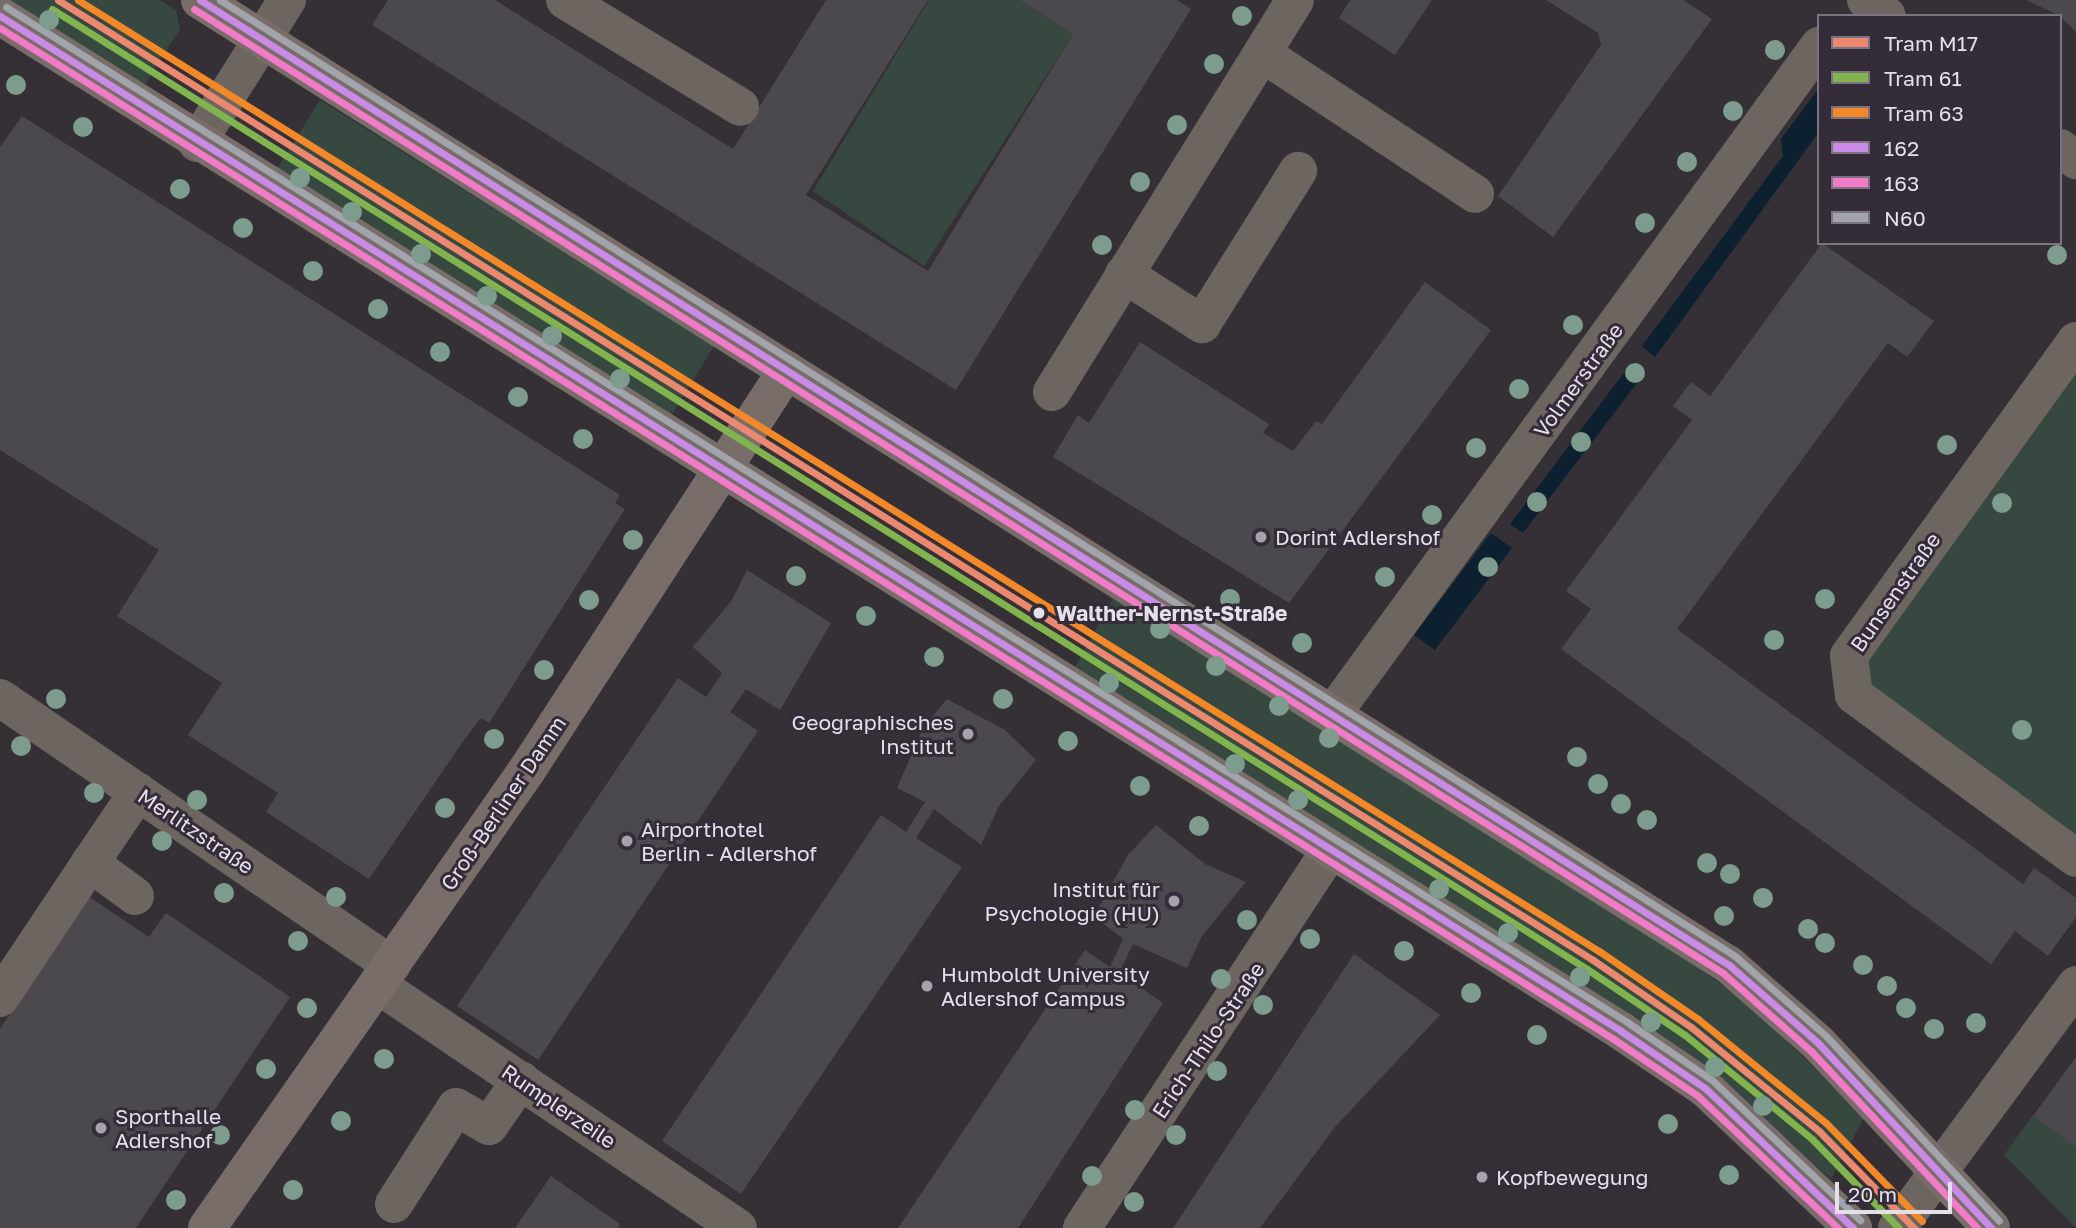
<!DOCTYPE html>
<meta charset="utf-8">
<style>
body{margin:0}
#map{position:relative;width:2076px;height:1228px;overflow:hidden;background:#343036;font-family:"Golos Text",sans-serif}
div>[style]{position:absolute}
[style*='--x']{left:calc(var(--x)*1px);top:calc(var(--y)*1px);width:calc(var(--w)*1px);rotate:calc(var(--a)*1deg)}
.green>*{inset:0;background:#374840}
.water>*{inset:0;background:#0d2030}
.building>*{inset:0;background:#4b484e}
.minor>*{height:38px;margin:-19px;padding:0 19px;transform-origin:19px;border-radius:19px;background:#6d655f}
.major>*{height:38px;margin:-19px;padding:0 19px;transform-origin:19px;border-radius:19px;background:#786d68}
.bus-1>*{height:7px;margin:-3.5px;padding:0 3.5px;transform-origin:3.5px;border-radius:3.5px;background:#ca8be6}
.bus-2>*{height:7px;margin:-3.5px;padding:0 3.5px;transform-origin:3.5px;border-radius:3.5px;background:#f17bc7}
.bus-3>*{height:7px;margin:-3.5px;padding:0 3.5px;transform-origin:3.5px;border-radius:3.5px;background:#a2a4ac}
.tram-1>*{height:7px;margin:-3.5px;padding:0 3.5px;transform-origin:3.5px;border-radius:3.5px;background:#eb8870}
.tram-2>*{height:7px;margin:-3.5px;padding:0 3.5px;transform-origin:3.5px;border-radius:3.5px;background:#81b44e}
.tram-3>*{height:7px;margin:-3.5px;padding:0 3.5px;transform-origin:3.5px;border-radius:3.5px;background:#f38828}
.trees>*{width:20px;height:20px;margin:-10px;border-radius:50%;background:#7d9c8e}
.dots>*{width:19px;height:19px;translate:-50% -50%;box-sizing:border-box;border:4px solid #352c3a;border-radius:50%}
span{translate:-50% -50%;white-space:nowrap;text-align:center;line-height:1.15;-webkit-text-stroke:6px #352c3a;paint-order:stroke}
.street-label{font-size:21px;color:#e4dfe8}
.poi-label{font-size:21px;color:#e4dfe8}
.left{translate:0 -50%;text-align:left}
.right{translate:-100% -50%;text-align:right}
.stop-label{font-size:21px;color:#e4dfe8;font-weight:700}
.legend{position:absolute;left:1817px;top:14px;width:245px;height:231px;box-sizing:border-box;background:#352c3a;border:2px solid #7b7480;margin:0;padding:9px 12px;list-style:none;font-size:21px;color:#e4dfe8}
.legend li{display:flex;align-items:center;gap:14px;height:35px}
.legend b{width:35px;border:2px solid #7b7480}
.scale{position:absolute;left:1835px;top:1182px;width:117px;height:32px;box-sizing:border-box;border:4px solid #e4dfe8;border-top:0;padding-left:9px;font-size:21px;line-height:24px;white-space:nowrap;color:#e4dfe8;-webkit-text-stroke:5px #352c3a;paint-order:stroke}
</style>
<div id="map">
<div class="green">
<div style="clip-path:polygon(5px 0,160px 0,176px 10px,180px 29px,143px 87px)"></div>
<div style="clip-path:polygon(929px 0,1019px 0,1073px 34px,924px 266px,813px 191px)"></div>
<div style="clip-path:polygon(320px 100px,714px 346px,671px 416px,276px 170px)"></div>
<div style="clip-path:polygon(2076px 361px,2076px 842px,1871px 686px,1866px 650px)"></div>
<div style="clip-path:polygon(1114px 597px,1618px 910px,1748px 1004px,1865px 1116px,1831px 1179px,1702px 1064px,1075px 667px)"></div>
<div style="clip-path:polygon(2033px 1115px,2076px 1145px,2076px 1228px,2004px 1155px)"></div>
</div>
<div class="water">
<div style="clip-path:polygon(1819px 88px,1819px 132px,1655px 357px,1642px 346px,1783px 156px,1781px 139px)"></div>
<div style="clip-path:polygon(1632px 362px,1646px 371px,1523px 533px,1510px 524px)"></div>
<div style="clip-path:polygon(1491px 533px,1512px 548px,1435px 650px,1414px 635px)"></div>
</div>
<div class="building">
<div style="clip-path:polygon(388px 0,495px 0,733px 149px,826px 0,928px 0,806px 195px,928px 271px,1073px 34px,1019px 0,1177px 0,1191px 9px,956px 390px,372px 25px)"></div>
<div style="clip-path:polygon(1350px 0,1432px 0,1395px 55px,1339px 18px)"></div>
<div style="clip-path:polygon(1546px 0,1683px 0,1712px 19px,1553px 237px,1498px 196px,1601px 45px,1598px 33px)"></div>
<div style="clip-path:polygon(2026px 0,2076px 0,2076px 32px,2060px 16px)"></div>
<div style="clip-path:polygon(22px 116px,620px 495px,615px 503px,625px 509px,489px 723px,481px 718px,464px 740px,369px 879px,266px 812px,278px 793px,188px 735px,222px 683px,117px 616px,159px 550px,0 450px,0 147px)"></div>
<div style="clip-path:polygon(1822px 243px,1934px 321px,1907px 357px,1888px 343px,1677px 629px,2023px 884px,2034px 868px,2076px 898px,2076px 917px,2048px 956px,2015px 931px,1991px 964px,1561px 649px,1591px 609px,1566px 591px,1692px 420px,1673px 406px,1691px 382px,1710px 396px)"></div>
<div style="clip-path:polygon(1425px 282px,1491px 330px,1289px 603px,1053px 457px,1078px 415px,1089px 423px,1140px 342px,1269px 424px,1263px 433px,1293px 451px,1316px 421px,1322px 424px)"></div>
<div style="clip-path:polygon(747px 570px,831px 623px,780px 710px,746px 689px,730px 712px,758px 731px,538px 1060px,457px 1006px,678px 678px,706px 697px,722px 673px,693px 647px,732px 600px)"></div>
<div style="clip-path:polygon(947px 699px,1005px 730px,1036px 760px,999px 806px,981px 845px,934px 809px,916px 838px,962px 867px,741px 1194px,662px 1141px,881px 815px,906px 832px,925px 802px,897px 788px,924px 726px)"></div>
<div style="clip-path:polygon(1156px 825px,1205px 864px,1246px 882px,1202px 936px,1187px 968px,1133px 944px,1119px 973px,1163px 1003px,1018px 1228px,898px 1228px,1085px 950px,1110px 967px,1123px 939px,1094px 916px,1128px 855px)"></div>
<div style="clip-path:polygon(88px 896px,149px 937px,166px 913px,290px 997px,136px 1228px,0 1228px,0 1029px)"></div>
<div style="clip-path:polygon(1354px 954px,1440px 1015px,1335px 1127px,1260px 1228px,1173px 1228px)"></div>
<div style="clip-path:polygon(2076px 1057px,2076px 1147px,2033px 1116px)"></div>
<div style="clip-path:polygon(551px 1176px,620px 1224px,618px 1228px,515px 1228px)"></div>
</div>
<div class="minor">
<div style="--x:565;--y:0;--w:205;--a:31.4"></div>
<div style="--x:1866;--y:0;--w:26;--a:37"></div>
<div style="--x:1263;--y:54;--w:254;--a:33.4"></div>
<div style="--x:197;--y:143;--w:169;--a:-57.8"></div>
<div style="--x:2060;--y:148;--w:20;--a:37"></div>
<div style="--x:1124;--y:274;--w:93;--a:32.7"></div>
<div style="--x:1202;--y:324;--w:181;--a:-57.9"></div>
<div style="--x:2076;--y:341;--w:388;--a:125.8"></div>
<div style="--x:1849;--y:656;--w:39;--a:83"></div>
<div style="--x:1854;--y:695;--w:275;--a:36.3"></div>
<div style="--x:1052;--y:392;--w:461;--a:-58.2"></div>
<div style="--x:0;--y:698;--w:474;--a:34.3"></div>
<div style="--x:1334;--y:712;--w:824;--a:-53.94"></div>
<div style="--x:135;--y:896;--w:56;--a:-143.7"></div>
<div style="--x:90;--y:863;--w:86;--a:-55.9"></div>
<div style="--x:378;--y:985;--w:434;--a:34"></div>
<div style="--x:0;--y:998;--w:162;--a:-56.3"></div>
<div style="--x:394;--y:1204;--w:115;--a:-57.4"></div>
<div style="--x:456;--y:1107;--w:38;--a:30"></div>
<div style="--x:489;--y:1126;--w:56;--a:-55.2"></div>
<div style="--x:1082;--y:1228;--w:451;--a:-56.7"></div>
<div style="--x:1897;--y:1228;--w:302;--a:-53.6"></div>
</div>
<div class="major">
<div style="--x:200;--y:0;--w:1808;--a:32.26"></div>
<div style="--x:1729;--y:965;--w:118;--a:41.2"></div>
<div style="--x:1818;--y:1043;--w:253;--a:46.9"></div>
<div style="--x:0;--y:16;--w:1913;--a:32.05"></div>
<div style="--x:1621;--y:1031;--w:102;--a:34.2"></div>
<div style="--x:1705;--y:1088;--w:204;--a:43.4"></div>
<div style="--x:207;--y:1228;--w:559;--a:-55.06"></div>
<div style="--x:527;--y:770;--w:477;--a:-57"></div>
</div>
<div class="bus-1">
<div style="--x:200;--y:0;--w:1808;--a:32.26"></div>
<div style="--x:1729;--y:965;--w:118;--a:41.2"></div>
<div style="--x:1818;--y:1043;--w:253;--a:46.9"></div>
<div style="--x:0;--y:16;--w:1913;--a:32.05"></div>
<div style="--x:1621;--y:1031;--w:102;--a:34.2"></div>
<div style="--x:1705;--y:1088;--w:204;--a:43.4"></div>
</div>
<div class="bus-2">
<div style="--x:194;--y:9;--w:1808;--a:32.23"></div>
<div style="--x:1723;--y:973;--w:118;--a:41.6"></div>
<div style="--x:1811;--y:1051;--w:243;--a:46.8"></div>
<div style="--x:0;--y:28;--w:1906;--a:32.07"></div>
<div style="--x:1615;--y:1040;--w:100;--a:34"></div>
<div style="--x:1698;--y:1096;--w:192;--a:43.3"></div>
</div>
<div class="bus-3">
<div style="--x:220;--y:0;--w:1791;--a:32.25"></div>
<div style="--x:1735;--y:956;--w:121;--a:41.3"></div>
<div style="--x:1826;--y:1036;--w:253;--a:46.9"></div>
<div style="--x:6;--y:7;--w:1913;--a:32.05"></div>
<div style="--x:1627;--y:1022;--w:103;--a:34.3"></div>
<div style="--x:1712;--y:1080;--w:204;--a:43.4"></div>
</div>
<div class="tram-1">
<div style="--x:58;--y:0;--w:1810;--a:32.02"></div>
<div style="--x:1593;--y:960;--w:119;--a:34.4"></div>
<div style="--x:1691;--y:1027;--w:165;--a:39.1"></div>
<div style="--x:1819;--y:1131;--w:136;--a:45.6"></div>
</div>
<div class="tram-2">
<div style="--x:52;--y:9;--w:1810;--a:32.02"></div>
<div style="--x:1587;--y:969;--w:118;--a:34"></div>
<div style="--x:1685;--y:1035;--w:164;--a:39.3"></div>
<div style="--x:1812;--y:1139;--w:124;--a:45.7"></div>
</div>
<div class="tram-3">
<div style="--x:78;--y:0;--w:1794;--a:32.02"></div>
<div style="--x:1599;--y:951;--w:120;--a:34.5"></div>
<div style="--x:1698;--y:1019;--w:165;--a:39.1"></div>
<div style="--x:1826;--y:1123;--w:137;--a:45.6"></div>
</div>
<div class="trees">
<div style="left:1242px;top:16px"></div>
<div style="left:49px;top:20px"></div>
<div style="left:1775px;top:50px"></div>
<div style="left:1214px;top:64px"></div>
<div style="left:16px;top:85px"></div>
<div style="left:1733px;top:111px"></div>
<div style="left:1177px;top:125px"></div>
<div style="left:83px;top:127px"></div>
<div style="left:1687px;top:162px"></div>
<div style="left:300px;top:178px"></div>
<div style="left:1140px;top:182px"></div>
<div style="left:180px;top:189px"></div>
<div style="left:352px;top:212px"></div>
<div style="left:1645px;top:223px"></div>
<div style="left:243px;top:228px"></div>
<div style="left:1102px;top:245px"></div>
<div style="left:421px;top:254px"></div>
<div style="left:2057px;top:255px"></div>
<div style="left:313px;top:271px"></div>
<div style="left:487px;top:296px"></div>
<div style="left:378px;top:309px"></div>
<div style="left:1573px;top:325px"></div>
<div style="left:552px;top:336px"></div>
<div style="left:440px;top:352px"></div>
<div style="left:1635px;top:373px"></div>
<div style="left:620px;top:379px"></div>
<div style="left:1519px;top:389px"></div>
<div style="left:518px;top:397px"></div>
<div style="left:583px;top:439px"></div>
<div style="left:1581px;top:442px"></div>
<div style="left:1947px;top:445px"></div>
<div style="left:1476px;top:448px"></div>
<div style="left:1537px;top:502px"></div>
<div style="left:2002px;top:503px"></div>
<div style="left:1432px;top:515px"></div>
<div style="left:633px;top:540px"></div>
<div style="left:1488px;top:567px"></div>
<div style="left:796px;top:576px"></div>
<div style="left:1385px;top:577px"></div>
<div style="left:1230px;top:599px"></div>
<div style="left:1825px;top:599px"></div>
<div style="left:589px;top:600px"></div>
<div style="left:866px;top:616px"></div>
<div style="left:1160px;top:629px"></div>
<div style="left:1774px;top:640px"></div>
<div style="left:1302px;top:643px"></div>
<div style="left:934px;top:657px"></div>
<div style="left:1216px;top:666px"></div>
<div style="left:544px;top:670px"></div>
<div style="left:1109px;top:683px"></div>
<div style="left:56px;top:699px"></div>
<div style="left:1003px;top:699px"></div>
<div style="left:1279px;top:706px"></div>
<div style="left:2022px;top:730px"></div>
<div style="left:1329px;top:738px"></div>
<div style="left:494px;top:739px"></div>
<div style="left:1068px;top:741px"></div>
<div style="left:21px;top:746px"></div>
<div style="left:1577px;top:757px"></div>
<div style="left:1235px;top:764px"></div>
<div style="left:1598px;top:784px"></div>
<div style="left:1140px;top:786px"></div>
<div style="left:94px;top:793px"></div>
<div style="left:197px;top:800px"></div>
<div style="left:1298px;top:800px"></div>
<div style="left:1621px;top:804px"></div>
<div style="left:445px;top:808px"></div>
<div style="left:1647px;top:820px"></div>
<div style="left:1199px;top:826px"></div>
<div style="left:162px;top:841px"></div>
<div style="left:1707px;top:863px"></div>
<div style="left:1730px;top:874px"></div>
<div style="left:1439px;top:889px"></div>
<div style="left:224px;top:893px"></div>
<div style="left:336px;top:897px"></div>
<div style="left:1763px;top:898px"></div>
<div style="left:1724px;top:916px"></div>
<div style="left:1247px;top:920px"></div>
<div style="left:1808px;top:929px"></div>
<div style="left:1508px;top:933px"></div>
<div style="left:1310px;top:939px"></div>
<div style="left:298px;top:941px"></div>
<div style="left:1825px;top:943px"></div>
<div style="left:1404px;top:951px"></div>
<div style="left:1863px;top:965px"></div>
<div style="left:1580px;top:977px"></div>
<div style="left:1221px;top:979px"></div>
<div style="left:1887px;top:986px"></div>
<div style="left:1471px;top:993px"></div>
<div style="left:1263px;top:1005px"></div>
<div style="left:307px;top:1008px"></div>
<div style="left:1906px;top:1008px"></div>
<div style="left:1651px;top:1022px"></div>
<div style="left:1976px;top:1023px"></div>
<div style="left:1934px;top:1029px"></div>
<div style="left:1537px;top:1035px"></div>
<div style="left:384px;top:1059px"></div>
<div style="left:1715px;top:1067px"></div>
<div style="left:266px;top:1069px"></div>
<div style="left:1217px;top:1071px"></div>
<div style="left:1763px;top:1106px"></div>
<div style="left:1135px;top:1110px"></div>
<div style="left:341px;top:1121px"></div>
<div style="left:1668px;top:1124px"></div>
<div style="left:220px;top:1135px"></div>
<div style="left:1176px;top:1135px"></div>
<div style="left:1729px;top:1175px"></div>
<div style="left:1092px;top:1176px"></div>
<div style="left:293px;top:1190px"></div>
<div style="left:176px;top:1200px"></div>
<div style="left:1134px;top:1202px"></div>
</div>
<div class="dots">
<div style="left:1261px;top:537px;background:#a6a2aa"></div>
<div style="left:1039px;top:613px;background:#e4dfe8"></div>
<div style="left:968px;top:734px;background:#a6a2aa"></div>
<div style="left:627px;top:841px;background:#a6a2aa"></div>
<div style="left:1174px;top:901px;background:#a6a2aa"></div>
<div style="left:927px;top:986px;background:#a6a2aa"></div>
<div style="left:101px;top:1128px;background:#a6a2aa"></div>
<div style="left:1482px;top:1177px;background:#a6a2aa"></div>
</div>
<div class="street-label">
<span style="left:1578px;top:380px;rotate:-54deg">Volmerstraße</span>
<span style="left:1895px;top:592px;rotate:-55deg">Bunsenstraße</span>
<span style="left:503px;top:803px;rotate:-56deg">Groß-Berliner Damm</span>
<span style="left:196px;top:831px;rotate:34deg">Merlitzstraße</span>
<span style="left:1208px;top:1040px;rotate:-56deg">Erich-Thilo-Straße</span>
<span style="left:559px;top:1106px;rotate:34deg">Rumplerzeile</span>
</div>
<div class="poi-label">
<span class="left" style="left:1275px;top:537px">Dorint Adlershof</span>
<span class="right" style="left:954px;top:734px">Geographisches<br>Institut</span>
<span class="left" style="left:641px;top:841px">Airporthotel<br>Berlin - Adlershof</span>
<span class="right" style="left:1160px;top:901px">Institut für<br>Psychologie (HU)</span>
<span class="left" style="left:941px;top:986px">Humboldt University<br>Adlershof Campus</span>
<span class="left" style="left:115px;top:1128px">Sporthalle<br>Adlershof</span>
<span class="left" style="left:1496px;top:1177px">Kopfbewegung</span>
</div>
<div class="stop-label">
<span class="left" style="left:1056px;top:613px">Walther-Nernst-Straße</span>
</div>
<ul class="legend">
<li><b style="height:9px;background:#eb8870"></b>Tram M17</li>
<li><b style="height:9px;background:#81b44e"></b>Tram 61</li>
<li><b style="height:9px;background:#f38828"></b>Tram 63</li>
<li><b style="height:9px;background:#ca8be6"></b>162</li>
<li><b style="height:9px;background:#f17bc7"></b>163</li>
<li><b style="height:9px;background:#a2a4ac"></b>N60</li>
</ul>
<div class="scale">20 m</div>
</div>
